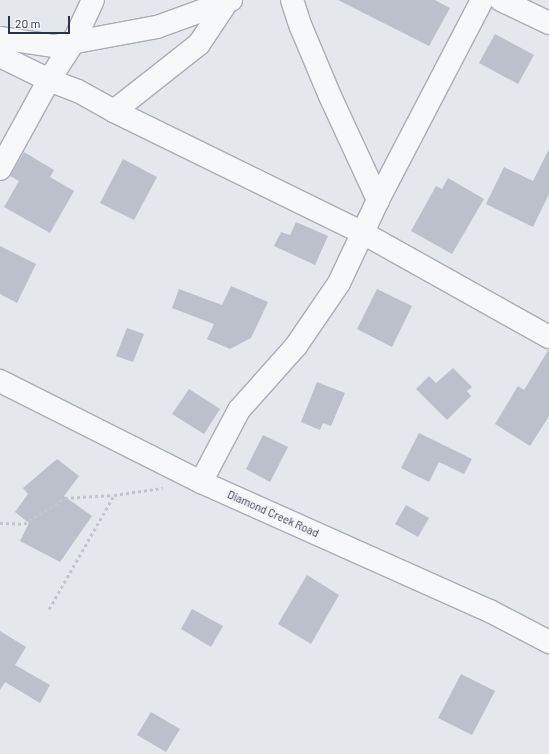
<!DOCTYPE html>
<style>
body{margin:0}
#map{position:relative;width:549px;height:754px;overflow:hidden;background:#e4e7ec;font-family:Barlow,sans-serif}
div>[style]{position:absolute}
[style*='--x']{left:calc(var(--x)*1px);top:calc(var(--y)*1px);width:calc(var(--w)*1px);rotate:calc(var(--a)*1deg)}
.building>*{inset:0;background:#bbc0ca}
.path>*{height:2.5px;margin-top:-1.25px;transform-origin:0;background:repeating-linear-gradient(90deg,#c2c5cb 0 3px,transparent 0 6px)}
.roads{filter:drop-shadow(1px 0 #a9aeb7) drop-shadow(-1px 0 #a9aeb7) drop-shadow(0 1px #a9aeb7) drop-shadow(0 -1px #a9aeb7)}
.minor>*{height:22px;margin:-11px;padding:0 11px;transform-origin:11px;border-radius:11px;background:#f7f8fa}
span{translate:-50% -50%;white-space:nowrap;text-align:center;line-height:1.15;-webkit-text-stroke:4px #f4f6f9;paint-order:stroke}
.street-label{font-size:11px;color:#2b3445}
.scale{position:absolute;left:8px;top:16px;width:62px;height:18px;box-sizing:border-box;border:2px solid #2b3445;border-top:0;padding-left:5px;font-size:12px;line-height:14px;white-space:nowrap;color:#2b3445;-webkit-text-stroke:3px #f4f6f9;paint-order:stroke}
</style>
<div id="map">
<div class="building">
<div style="clip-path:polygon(338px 0,435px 0,450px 8px,429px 46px)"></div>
<div style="clip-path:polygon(495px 34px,534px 55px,518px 84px,479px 63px)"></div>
<div style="clip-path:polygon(549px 149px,549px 194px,533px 227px,486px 204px,504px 167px,533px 181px)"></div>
<div style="clip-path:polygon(24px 152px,54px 170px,50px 177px,74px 191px,50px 233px,4px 207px,19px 181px,10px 176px)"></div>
<div style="clip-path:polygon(123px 159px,157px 177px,134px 220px,100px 203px)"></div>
<div style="clip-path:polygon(448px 178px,484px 199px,452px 254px,411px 231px,436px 186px,442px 189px)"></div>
<div style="clip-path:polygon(296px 222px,328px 236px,315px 265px,274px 246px,281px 232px,290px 235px)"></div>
<div style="clip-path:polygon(0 246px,36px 264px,17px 303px,0 294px)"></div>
<div style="clip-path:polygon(231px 286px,268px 302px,251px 338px,230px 349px,207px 339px,214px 324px,172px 308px,179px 289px,222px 305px)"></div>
<div style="clip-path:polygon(377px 289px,412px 306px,392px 347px,357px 329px)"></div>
<div style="clip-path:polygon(127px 328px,144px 334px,133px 362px,116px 356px)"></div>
<div style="clip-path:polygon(549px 349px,549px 416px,530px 446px,495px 424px,518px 386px,524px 390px)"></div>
<div style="clip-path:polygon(453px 368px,472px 387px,467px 391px,471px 396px,447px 420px,416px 389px,429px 376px,436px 383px)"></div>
<div style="clip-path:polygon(317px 382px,345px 393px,331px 426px,323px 423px,320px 430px,301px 422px)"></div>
<div style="clip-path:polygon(189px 389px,220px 409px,204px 434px,172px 414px)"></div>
<div style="clip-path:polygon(419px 433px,472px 459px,464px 474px,439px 462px,429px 482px,401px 468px)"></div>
<div style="clip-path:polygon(263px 435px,288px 447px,270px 482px,246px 469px)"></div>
<div style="clip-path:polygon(57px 459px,79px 476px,64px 496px,92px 516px,60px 562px,20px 541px,29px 523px,15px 512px,28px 494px,23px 488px)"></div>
<div style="clip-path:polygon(406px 505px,429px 518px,418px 537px,395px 524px)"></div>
<div style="clip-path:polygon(307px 575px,339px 595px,311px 644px,278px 624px)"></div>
<div style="clip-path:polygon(192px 609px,223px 626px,211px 647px,181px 629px)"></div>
<div style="clip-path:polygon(0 631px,26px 647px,15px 665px,50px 685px,40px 703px,5px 682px,0 690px)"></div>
<div style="clip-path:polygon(461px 674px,495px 691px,472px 735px,438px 718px)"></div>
<div style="clip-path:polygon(151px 712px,180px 729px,166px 752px,137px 735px)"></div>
</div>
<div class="path">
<div style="--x:0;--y:523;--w:24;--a:2"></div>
<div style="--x:24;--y:524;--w:49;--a:-32.4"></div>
<div style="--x:65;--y:498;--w:48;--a:-3.6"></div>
<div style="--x:49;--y:609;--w:131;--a:-60.3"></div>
<div style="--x:114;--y:495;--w:49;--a:-8.1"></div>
</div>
<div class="roads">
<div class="minor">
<div style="--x:292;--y:0;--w:28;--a:72"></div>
<div style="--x:301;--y:27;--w:75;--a:67.2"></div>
<div style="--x:330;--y:96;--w:115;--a:65.2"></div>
<div style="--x:501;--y:0;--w:53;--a:25.6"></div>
<div style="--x:0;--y:38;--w:55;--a:8.4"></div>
<div style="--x:54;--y:46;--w:105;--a:-10.5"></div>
<div style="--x:157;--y:27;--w:79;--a:-20"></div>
<div style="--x:0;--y:56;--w:55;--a:26.1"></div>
<div style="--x:49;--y:80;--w:31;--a:21"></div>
<div style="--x:78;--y:91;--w:41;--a:29.1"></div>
<div style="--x:114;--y:111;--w:277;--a:26.1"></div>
<div style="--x:363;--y:233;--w:213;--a:29.2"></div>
<div style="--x:114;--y:111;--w:108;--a:-38.2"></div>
<div style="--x:199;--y:44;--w:50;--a:-56.3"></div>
<div style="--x:0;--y:169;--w:102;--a:-61.2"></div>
<div style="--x:49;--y:80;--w:44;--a:-57"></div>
<div style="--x:73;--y:43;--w:47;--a:-65.1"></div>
<div style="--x:0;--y:381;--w:225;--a:26.7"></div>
<div style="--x:201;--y:482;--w:316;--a:24.1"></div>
<div style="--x:490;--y:611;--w:67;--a:27.7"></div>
<div style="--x:201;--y:482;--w:81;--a:-62.2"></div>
<div style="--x:239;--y:410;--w:86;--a:-48.3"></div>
<div style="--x:296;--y:346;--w:76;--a:-55.7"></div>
<div style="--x:339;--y:283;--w:92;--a:-64.8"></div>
<div style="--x:378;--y:200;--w:225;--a:-62.5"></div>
</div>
</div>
<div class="street-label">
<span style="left:273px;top:514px;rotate:24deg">Diamond Creek Road</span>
</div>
<div class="scale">20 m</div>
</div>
